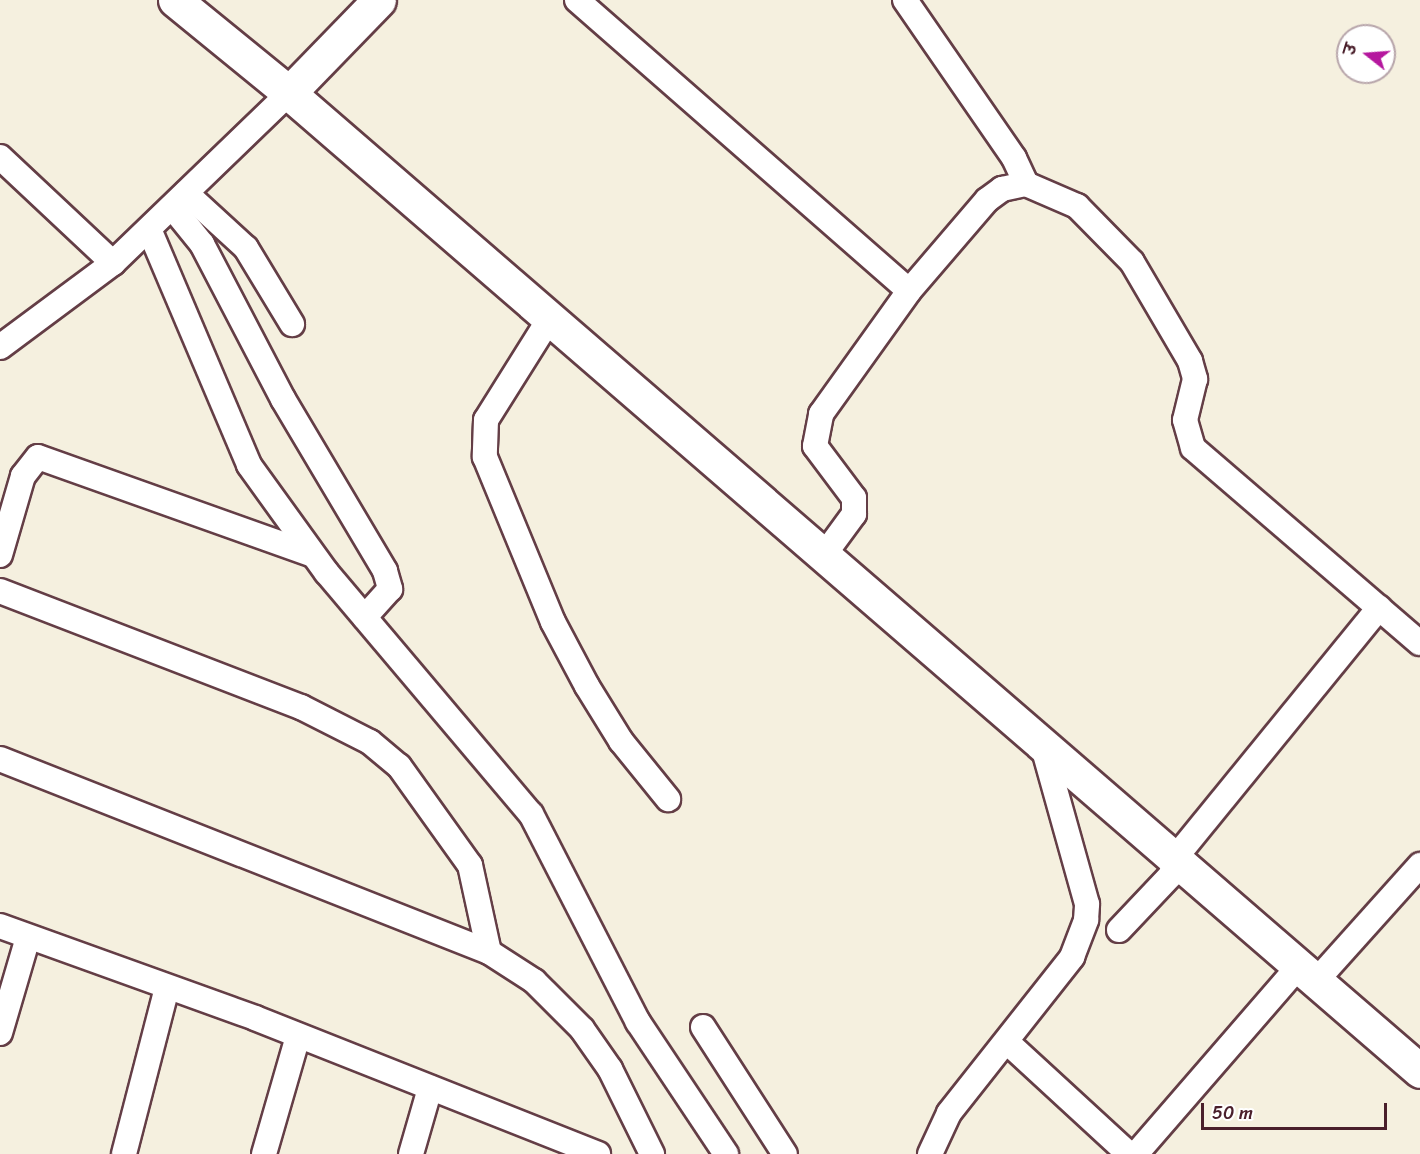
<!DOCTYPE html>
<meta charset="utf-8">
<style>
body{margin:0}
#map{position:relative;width:1420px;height:1154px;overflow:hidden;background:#f5f0df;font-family:Sriracha,"Playpen Sans Deva",sans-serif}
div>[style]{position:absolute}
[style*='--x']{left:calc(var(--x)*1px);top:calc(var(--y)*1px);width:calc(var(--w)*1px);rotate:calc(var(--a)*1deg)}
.roads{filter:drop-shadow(2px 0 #643e46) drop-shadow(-2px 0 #643e46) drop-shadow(0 2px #643e46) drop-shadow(0 -2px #643e46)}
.street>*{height:24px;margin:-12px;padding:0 12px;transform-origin:12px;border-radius:12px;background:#fff}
.secondary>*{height:33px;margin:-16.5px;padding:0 16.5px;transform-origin:16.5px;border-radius:16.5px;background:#fff}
span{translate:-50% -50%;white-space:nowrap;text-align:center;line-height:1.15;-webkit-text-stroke:6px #fff;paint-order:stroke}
.north{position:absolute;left:1336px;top:24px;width:60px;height:60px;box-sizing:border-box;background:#fff;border:2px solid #b7a5aa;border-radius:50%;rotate:287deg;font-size:16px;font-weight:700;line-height:24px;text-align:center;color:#4a1f2b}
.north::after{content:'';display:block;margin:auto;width:21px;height:27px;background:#b5179e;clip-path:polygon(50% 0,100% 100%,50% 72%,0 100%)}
.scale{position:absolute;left:1201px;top:1103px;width:186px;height:27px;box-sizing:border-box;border:3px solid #4a1f2b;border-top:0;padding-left:8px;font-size:18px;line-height:21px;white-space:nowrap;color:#4a1f2b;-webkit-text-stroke:4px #fff;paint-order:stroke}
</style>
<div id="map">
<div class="roads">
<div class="street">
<div style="--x:577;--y:0;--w:441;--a:41.2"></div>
<div style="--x:905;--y:0;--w:192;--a:55.4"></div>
<div style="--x:1014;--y:158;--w:29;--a:65"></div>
<div style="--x:0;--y:157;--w:155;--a:43.2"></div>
<div style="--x:186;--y:193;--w:81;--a:42.5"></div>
<div style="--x:246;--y:248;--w:89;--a:58.8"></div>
<div style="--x:172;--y:207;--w:48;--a:51"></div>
<div style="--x:202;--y:244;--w:175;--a:62.4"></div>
<div style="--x:283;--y:399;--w:200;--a:59.3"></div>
<div style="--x:385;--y:571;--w:19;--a:74"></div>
<div style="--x:390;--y:589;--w:38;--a:132"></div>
<div style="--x:149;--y:229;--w:256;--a:67"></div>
<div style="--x:249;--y:465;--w:133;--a:54.2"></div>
<div style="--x:327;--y:573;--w:316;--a:49.8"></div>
<div style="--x:531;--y:814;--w:234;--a:62.8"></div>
<div style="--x:638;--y:1022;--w:159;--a:56.3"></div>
<div style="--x:550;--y:318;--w:120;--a:122.1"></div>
<div style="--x:486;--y:420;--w:37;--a:92"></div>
<div style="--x:485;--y:457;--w:178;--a:67.6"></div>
<div style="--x:553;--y:622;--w:72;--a:62"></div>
<div style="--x:587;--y:686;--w:65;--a:58.3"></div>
<div style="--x:621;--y:741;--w:75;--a:51"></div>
<div style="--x:0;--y:347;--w:141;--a:-36.6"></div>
<div style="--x:113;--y:263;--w:245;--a:-44"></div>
<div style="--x:0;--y:555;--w:82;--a:-73.8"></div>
<div style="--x:23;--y:476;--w:24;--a:-52"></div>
<div style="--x:38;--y:457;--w:292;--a:19.6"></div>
<div style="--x:824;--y:555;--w:51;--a:-53.8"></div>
<div style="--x:854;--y:514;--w:16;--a:-90"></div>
<div style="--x:854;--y:498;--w:65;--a:-126.9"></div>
<div style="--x:815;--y:446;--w:33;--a:-79"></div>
<div style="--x:821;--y:414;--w:151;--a:-54.4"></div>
<div style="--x:909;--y:291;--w:120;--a:-49.4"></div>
<div style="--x:987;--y:200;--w:19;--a:-36"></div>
<div style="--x:1002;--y:189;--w:25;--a:-12"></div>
<div style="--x:1026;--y:184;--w:56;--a:23.3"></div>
<div style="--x:1077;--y:206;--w:78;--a:45.5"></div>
<div style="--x:1132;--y:262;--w:115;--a:59.6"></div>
<div style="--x:1190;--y:361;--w:19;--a:74"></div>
<div style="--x:1195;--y:379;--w:42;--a:103.7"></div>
<div style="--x:1185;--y:420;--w:29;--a:74"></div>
<div style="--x:1193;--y:448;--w:299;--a:40.7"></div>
<div style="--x:0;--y:591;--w:323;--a:21.1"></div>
<div style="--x:301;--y:707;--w:77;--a:26.9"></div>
<div style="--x:370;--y:742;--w:38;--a:40"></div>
<div style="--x:399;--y:766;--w:122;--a:54.4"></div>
<div style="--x:470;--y:865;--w:89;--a:77.7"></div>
<div style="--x:489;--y:952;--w:54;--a:32.8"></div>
<div style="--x:534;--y:981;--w:68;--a:45"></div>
<div style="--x:582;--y:1029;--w:49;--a:55"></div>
<div style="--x:610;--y:1069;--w:95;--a:63.7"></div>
<div style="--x:0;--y:759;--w:526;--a:21.54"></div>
<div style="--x:0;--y:926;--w:271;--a:19.8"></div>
<div style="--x:255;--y:1018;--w:369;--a:21.6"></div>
<div style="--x:1119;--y:930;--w:76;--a:-46.6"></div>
<div style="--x:1171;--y:875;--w:17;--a:-77"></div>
<div style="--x:1175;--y:858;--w:323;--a:-50.8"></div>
<div style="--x:1316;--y:981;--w:156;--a:-48.1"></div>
<div style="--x:703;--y:1027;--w:151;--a:57.2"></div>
<div style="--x:0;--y:1033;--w:100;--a:-73.7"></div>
<div style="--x:1007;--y:1042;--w:166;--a:42.6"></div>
<div style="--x:124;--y:1154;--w:171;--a:-75.5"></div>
<div style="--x:264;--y:1154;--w:123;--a:-73.9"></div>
<div style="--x:411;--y:1154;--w:69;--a:-73.9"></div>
<div style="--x:930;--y:1154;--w:45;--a:-65.1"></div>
<div style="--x:949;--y:1113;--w:199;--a:-51.7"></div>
<div style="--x:1072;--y:957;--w:40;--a:-69"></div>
<div style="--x:1086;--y:920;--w:16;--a:-86"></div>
<div style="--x:1087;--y:904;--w:167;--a:-105.6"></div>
<div style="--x:1136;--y:1154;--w:247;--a:-49.1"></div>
</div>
<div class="secondary">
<div style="--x:175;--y:0;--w:147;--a:39.2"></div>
<div style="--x:289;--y:93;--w:1495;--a:40.85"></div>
<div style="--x:289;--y:93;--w:129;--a:-45.9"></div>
</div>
</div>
<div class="north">उ</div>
<div class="scale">50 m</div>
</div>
